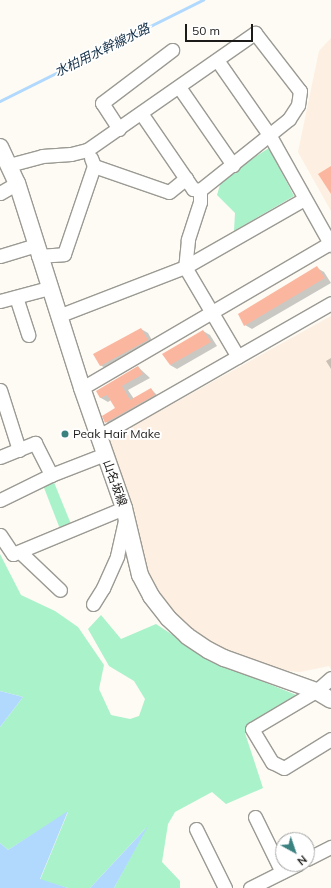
<!DOCTYPE html>
<meta charset="utf-8">
<style>
body{margin:0}
#map{position:relative;width:331px;height:888px;overflow:hidden;background:#fdfbf4;font-family:Mulish,"Noto Sans JP",sans-serif}
div>[style]{position:absolute}
[style*='--x']{left:calc(var(--x)*1px);top:calc(var(--y)*1px);width:calc(var(--w)*1px);rotate:calc(var(--a)*1deg)}
.industrial>*{inset:0;background:#fdefe1}
.green>*{inset:0;background:#aaf2ca}
.water>*{inset:0;background:#b1d9fe}
.shadow>*{inset:0;background:#0003}
.stream>*{height:2.5px;margin:-1.25px;padding:0 1.25px;transform-origin:1.25px;border-radius:1.25px;background:#b1d9fe}
.building>*{inset:0;background:#fbb69f}
.roads{filter:drop-shadow(1px 0 #9b9a93) drop-shadow(-1px 0 #9b9a93) drop-shadow(0 1px #9b9a93) drop-shadow(0 -1px #9b9a93)}
.minor>*{height:13px;margin:-6.5px;padding:0 6.5px;transform-origin:6.5px;border-radius:6.5px;background:#fff}
.major>*{height:16px;margin:-8px;padding:0 8px;transform-origin:8px;border-radius:8px;background:#fff}
.dots>*{width:11px;height:11px;translate:-50% -50%;box-sizing:border-box;border:2px solid #fff;border-radius:50%}
span{translate:-50% -50%;white-space:nowrap;text-align:center;line-height:1.15;-webkit-text-stroke:3.5px #fff;paint-order:stroke}
.poi-label{font-size:12px;color:#1c1b19}
.left{translate:0 -50%;text-align:left}
.street-label{font-size:12px;color:#1c1b19}
.water-label{font-size:13px;color:#15324a;font-style:italic}
.north{position:absolute;left:275px;top:832px;width:40px;height:40px;box-sizing:border-box;background:#fff;border:1px solid #a4a4a3;border-radius:50%;rotate:140deg;font-size:11px;font-weight:700;line-height:16px;text-align:center;color:#1c1b19}
.north::after{content:'';display:block;margin:auto;width:14px;height:18px;background:#3a8280;clip-path:polygon(50% 0,100% 100%,50% 72%,0 100%)}
.scale{position:absolute;left:185px;top:24px;width:68px;height:18px;box-sizing:border-box;border:2px solid #1c1b19;border-top:0;padding-left:5px;font-size:12px;line-height:14px;white-space:nowrap;color:#1c1b19;-webkit-text-stroke:3px #fff;paint-order:stroke}
</style>
<div id="map">
<div class="industrial">
<div style="clip-path:polygon(331px 38px,331px 211px,298px 152px,319px 51px)"></div>
<div style="clip-path:polygon(331px 316px,331px 669px,329px 666px,300px 672px,288px 671px,215px 646px,196px 634px,165px 604px,149px 578px,132px 506px,106px 441px)"></div>
</div>
<div class="green">
<div style="clip-path:polygon(269px 148px,294px 196px,234px 231px,235px 213px,217px 195px,222px 178px)"></div>
<div style="clip-path:polygon(51px 475px,73px 529px,62px 534px,41px 480px)"></div>
<div style="clip-path:polygon(0 554px,21px 595px,55px 611px,78px 627px,104px 665px,99px 689px,111px 715px,130px 719px,139px 716px,145px 699px,134px 681px,109px 666px,88px 629px,101px 615px,121px 639px,156px 624px,214px 662px,299px 696px,245px 733px,263px 788px,226px 804px,212px 792px,175px 812px,168px 824px,162px 862px,180px 881px,180px 888px,114px 888px,146px 828px,90px 888px,68px 888px,40px 880px,68px 812px,8px 850px,0 843px,0 727px,23px 697px,0 691px)"></div>
</div>
<div class="water">
<div style="clip-path:polygon(0 691px,23px 697px,0 727px)"></div>
<div style="clip-path:polygon(68px 811px,40px 879px,68px 888px,0 888px,0 843px,8px 850px)"></div>
<div style="clip-path:polygon(148px 826px,114px 888px,90px 888px)"></div>
</div>
<div class="shadow">
<div style="clip-path:polygon(317px 268px,324px 272px,331px 283px,252px 329px,245px 325px)"></div>
<div style="clip-path:polygon(141px 329px,148px 333px,154px 344px,107px 369px,100px 365px)"></div>
<div style="clip-path:polygon(203px 331px,210px 335px,217px 346px,177px 369px,170px 365px)"></div>
<div style="clip-path:polygon(331px 358px,331px 369px,326px 361px)"></div>
<div style="clip-path:polygon(138px 367px,150px 378px,128px 390px,134px 399px,151px 389px,161px 399px,113px 426px,106px 422px,103px 417px,117px 409px,111px 400px,108px 402px,101px 398px,97px 392px)"></div>
</div>
<div class="stream">
<div style="--x:0;--y:101;--w:227;--a:-26.5"></div>
</div>
<div class="building">
<div style="clip-path:polygon(331px 166px,331px 194px,318px 174px)"></div>
<div style="clip-path:polygon(317px 266px,325px 278px,244px 326px,238px 314px)"></div>
<div style="clip-path:polygon(141px 328px,148px 340px,100px 366px,93px 354px)"></div>
<div style="clip-path:polygon(203px 330px,211px 342px,170px 365px,162px 354px)"></div>
<div style="clip-path:polygon(138px 366px,143px 374px,122px 386px,130px 400px,151px 388px,155px 395px,105px 423px,102px 416px,115px 408px,107px 395px,100px 398px,96px 391px)"></div>
</div>
<div class="roads">
<div class="minor">
<div style="--x:217;--y:60;--w:93;--a:55.1"></div>
<div style="--x:270;--y:136;--w:125;--a:60.8"></div>
<div style="--x:179;--y:87;--w:95;--a:55.3"></div>
<div style="--x:119;--y:129;--w:31;--a:-123"></div>
<div style="--x:102;--y:103;--w:88;--a:-37.1"></div>
<div style="--x:91;--y:158;--w:9;--a:69"></div>
<div style="--x:94;--y:166;--w:79;--a:19.1"></div>
<div style="--x:169;--y:192;--w:22;--a:-39"></div>
<div style="--x:9;--y:165;--w:34;--a:-15"></div>
<div style="--x:42;--y:156;--w:29;--a:-4"></div>
<div style="--x:71;--y:154;--w:16;--a:-14"></div>
<div style="--x:87;--y:150;--w:205;--a:-34.9"></div>
<div style="--x:255;--y:33;--w:73;--a:52.2"></div>
<div style="--x:300;--y:91;--w:14;--a:98"></div>
<div style="--x:298;--y:105;--w:17;--a:123"></div>
<div style="--x:289;--y:119;--w:114;--a:141.4"></div>
<div style="--x:200;--y:190;--w:7;--a:-172"></div>
<div style="--x:193;--y:189;--w:92;--a:-124.4"></div>
<div style="--x:200;--y:190;--w:12;--a:90"></div>
<div style="--x:200;--y:202;--w:40;--a:108"></div>
<div style="--x:188;--y:240;--w:27;--a:96"></div>
<div style="--x:185;--y:267;--w:104;--a:59.5"></div>
<div style="--x:0;--y:193;--w:20;--a:-30"></div>
<div style="--x:0;--y:256;--w:37;--a:-17"></div>
<div style="--x:38;--y:256;--w:26;--a:-4"></div>
<div style="--x:64;--y:254;--w:93;--a:-71.2"></div>
<div style="--x:16;--y:297;--w:40;--a:72"></div>
<div style="--x:0;--y:301;--w:51;--a:-14.9"></div>
<div style="--x:58;--y:316;--w:136;--a:-21.1"></div>
<div style="--x:185;--y:267;--w:137;--a:-29.7"></div>
<div style="--x:82;--y:388;--w:287;--a:-30.3"></div>
<div style="--x:0;--y:390;--w:63;--a:72.4"></div>
<div style="--x:99;--y:436;--w:267;--a:-29.8"></div>
<div style="--x:0;--y:457;--w:38;--a:-22"></div>
<div style="--x:35;--y:443;--w:36;--a:63"></div>
<div style="--x:0;--y:500;--w:57;--a:-26.1"></div>
<div style="--x:51;--y:475;--w:58;--a:-21.3"></div>
<div style="--x:0;--y:535;--w:23;--a:56"></div>
<div style="--x:13;--y:554;--w:120;--a:-22.5"></div>
<div style="--x:20;--y:552;--w:55;--a:43.5"></div>
<div style="--x:93;--y:604;--w:19;--a:-58"></div>
<div style="--x:103;--y:588;--w:35;--a:-66"></div>
<div style="--x:117;--y:556;--w:41;--a:-77.3"></div>
<div style="--x:331;--y:678;--w:20;--a:139"></div>
<div style="--x:316;--y:691;--w:74;--a:149.3"></div>
<div style="--x:252;--y:729;--w:39;--a:59"></div>
<div style="--x:272;--y:762;--w:13;--a:27"></div>
<div style="--x:284;--y:768;--w:55;--a:-31.7"></div>
<div style="--x:255;--y:817;--w:61;--a:63.9"></div>
<div style="--x:196;--y:829;--w:66;--a:63.8"></div>
<div style="--x:307;--y:859;--w:27;--a:-27"></div>
<div style="--x:250;--y:888;--w:54;--a:-26.6"></div>
</div>
<div class="major">
<div style="--x:0;--y:147;--w:40;--a:65"></div>
<div style="--x:17;--y:183;--w:215;--a:72.4"></div>
<div style="--x:82;--y:388;--w:127;--a:70.7"></div>
<div style="--x:124;--y:508;--w:69;--a:76.6"></div>
<div style="--x:140;--y:575;--w:24;--a:62"></div>
<div style="--x:151;--y:596;--w:28;--a:52"></div>
<div style="--x:168;--y:618;--w:26;--a:43"></div>
<div style="--x:187;--y:636;--w:25;--a:34"></div>
<div style="--x:208;--y:650;--w:18;--a:27"></div>
<div style="--x:224;--y:658;--w:98;--a:19.7"></div>
<div style="--x:316;--y:691;--w:17;--a:31"></div>
</div>
</div>
<div class="dots">
<div style="left:65px;top:434px;background:#3a8280"></div>
</div>
<div class="poi-label">
<span class="left" style="left:73px;top:434px">Peak Hair Make</span>
</div>
<div class="street-label">
<span style="left:115px;top:483px;rotate:70deg">山名坂線</span>
</div>
<div class="water-label">
<span style="left:102px;top:50px;rotate:-26deg">水柏用水幹線水路</span>
</div>
<div class="north">N</div>
<div class="scale">50 m</div>
</div>
